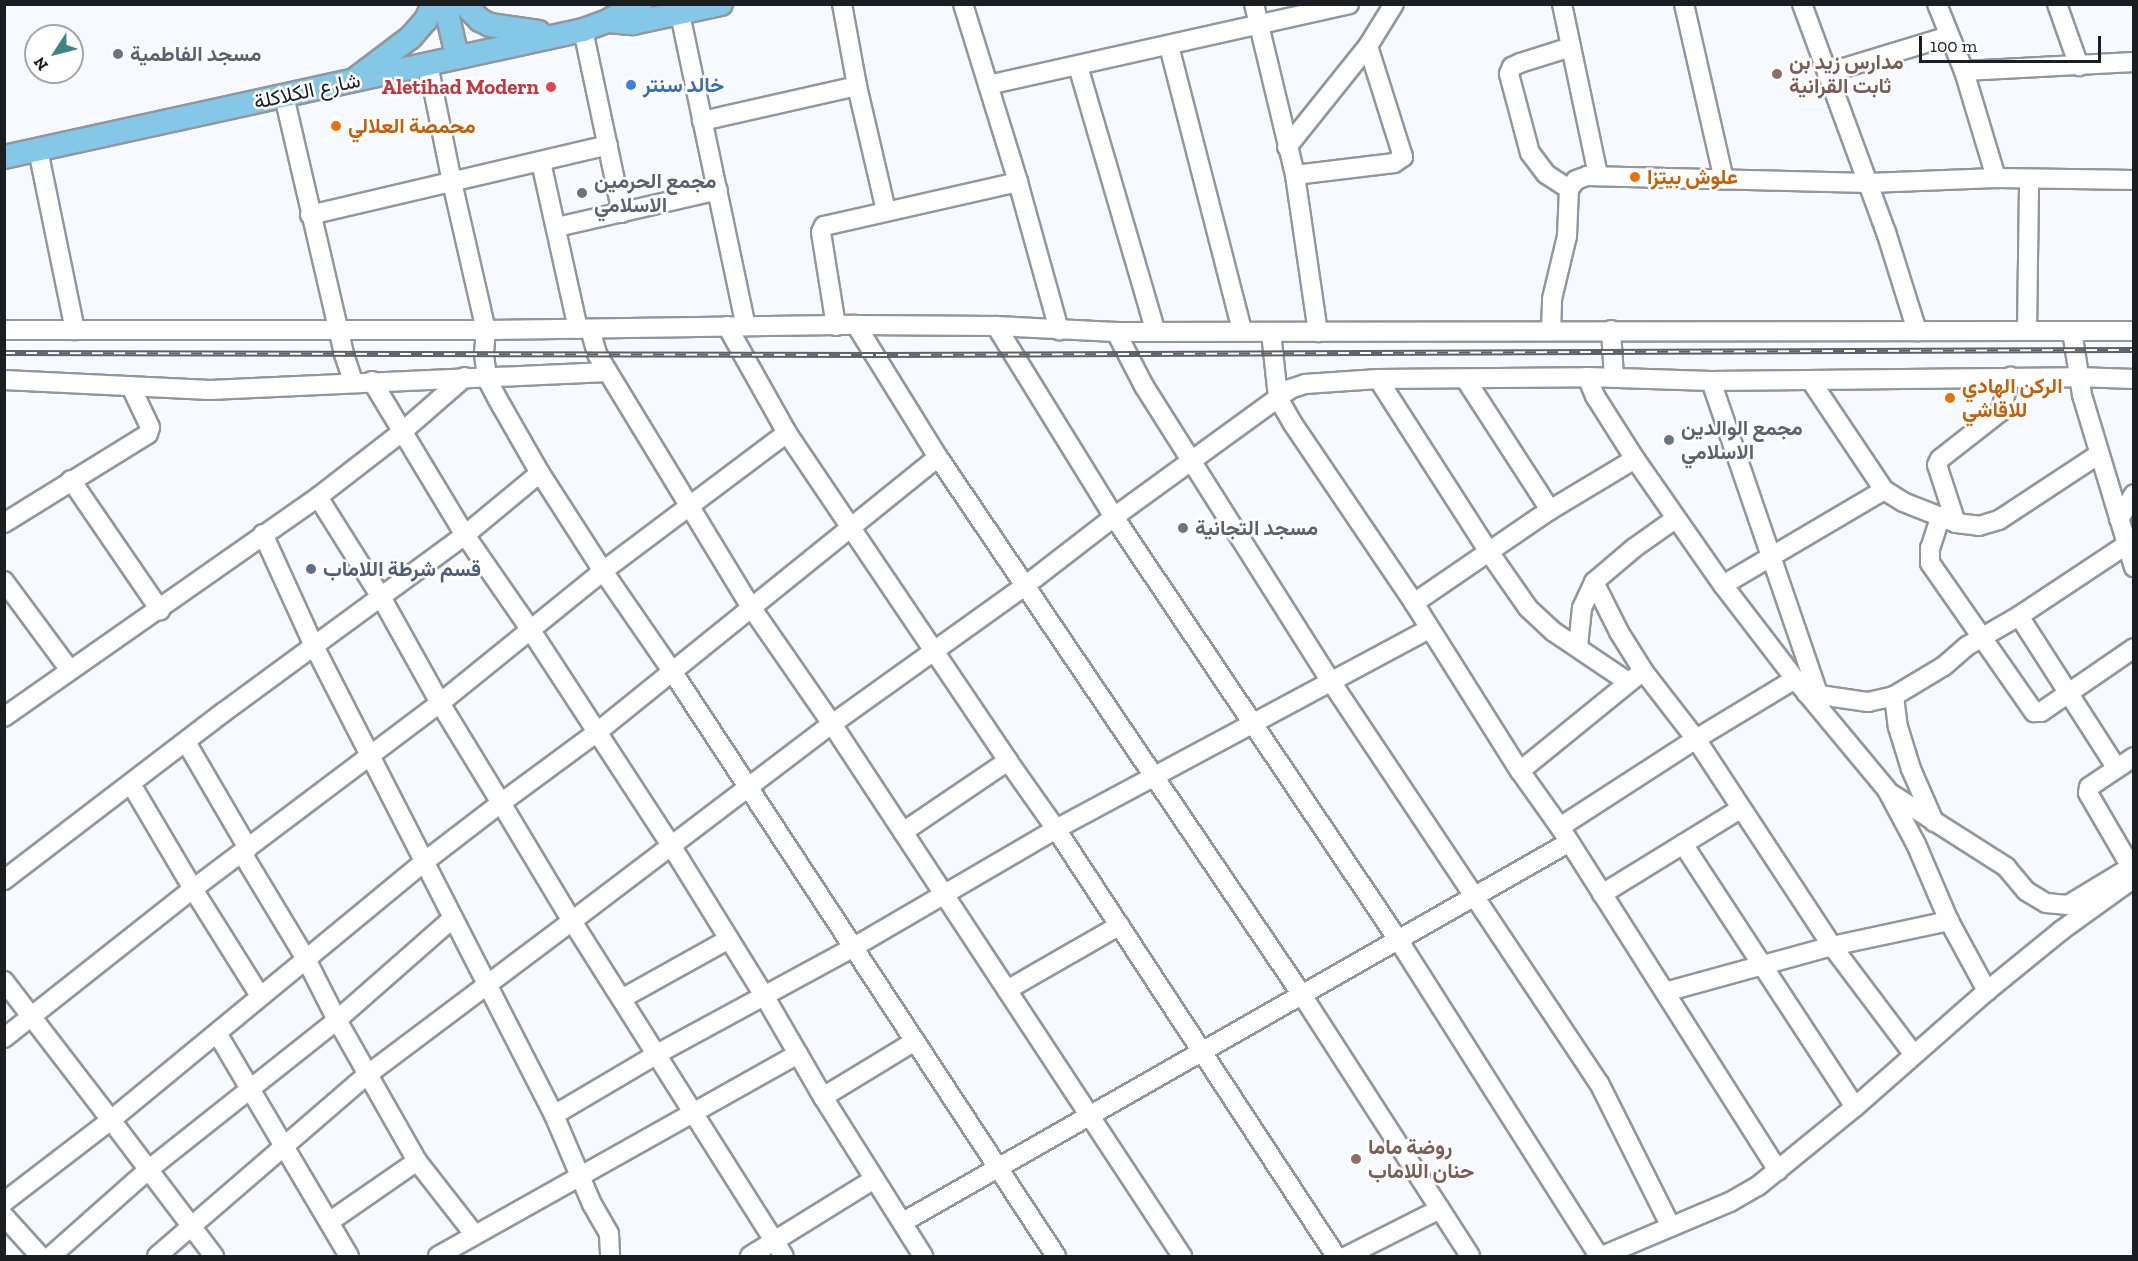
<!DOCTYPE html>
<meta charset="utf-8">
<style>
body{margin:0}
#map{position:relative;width:2138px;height:1261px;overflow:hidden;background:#f6fafe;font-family:"Zilla Slab",Vazirmatn,serif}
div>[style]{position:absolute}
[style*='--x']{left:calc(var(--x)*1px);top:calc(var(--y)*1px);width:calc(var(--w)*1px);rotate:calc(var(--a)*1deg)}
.roads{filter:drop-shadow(2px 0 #91979d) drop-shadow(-2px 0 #91979d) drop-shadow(0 2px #91979d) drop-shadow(0 -2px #91979d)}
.minor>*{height:18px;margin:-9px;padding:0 9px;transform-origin:9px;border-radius:9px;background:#fff}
.major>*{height:22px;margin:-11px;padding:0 11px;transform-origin:11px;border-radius:11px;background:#85c7e6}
.rail>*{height:6px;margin-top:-3px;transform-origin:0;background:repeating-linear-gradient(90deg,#fff 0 11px,#5e6164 0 22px);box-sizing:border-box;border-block:2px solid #5e6164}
.dots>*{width:16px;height:16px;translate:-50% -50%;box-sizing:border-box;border:3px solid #fff;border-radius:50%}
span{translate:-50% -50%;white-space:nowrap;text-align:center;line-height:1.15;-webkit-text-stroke:5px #fff;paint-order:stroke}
.worship-label{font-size:21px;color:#5b616d;font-weight:700}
.left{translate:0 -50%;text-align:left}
.education-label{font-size:21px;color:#785e54;font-weight:700}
.shop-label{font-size:21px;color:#366cbe;font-weight:700}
.health-label{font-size:21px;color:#be3a42;font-weight:700}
.right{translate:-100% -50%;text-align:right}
.street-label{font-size:21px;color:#1b1e20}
.food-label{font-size:21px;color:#c56008;font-weight:700}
.service-label{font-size:21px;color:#4e5e75;font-weight:700}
.frame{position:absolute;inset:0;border:6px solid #1b1e20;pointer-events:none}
.north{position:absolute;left:24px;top:24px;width:60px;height:60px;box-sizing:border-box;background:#fff;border:2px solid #a4a5a6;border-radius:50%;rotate:234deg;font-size:16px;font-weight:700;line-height:24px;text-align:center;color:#1b1e20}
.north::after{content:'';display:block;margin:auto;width:21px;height:27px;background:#3f8681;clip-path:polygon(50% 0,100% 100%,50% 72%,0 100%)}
.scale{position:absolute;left:1919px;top:36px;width:182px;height:27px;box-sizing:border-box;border:3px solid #1b1e20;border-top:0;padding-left:8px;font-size:18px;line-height:21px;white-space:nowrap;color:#1b1e20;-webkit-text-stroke:4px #fff;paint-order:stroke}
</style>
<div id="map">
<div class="roads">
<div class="minor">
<div style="--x:842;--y:4;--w:83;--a:79.6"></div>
<div style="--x:857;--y:86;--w:128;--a:76.9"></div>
<div style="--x:963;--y:4;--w:186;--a:72.8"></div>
<div style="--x:1018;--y:182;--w:154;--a:74.5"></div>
<div style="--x:1254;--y:4;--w:176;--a:76.5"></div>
<div style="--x:1295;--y:175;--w:159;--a:81.7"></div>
<div style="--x:1562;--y:4;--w:175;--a:78.1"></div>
<div style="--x:1684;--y:4;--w:180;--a:77.2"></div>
<div style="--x:1802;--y:4;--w:243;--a:69.8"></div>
<div style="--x:1886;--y:232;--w:104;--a:72.6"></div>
<div style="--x:1937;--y:4;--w:72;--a:68.1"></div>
<div style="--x:1964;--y:71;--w:112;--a:73.3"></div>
<div style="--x:2057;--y:4;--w:66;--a:70.5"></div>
<div style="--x:680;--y:14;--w:319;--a:78.1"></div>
<div style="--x:583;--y:30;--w:187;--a:78"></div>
<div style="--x:1169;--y:46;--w:294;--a:75.6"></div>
<div style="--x:428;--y:64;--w:120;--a:78.5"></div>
<div style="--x:452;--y:182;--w:152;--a:77.1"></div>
<div style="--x:486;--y:330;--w:24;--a:95"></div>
<div style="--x:484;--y:354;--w:25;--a:83"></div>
<div style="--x:487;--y:379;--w:30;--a:62"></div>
<div style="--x:501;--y:405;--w:78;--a:60.2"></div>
<div style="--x:540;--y:473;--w:117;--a:57.3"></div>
<div style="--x:603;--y:571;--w:121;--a:55.4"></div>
<div style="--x:672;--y:671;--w:700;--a:56.72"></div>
<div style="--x:1078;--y:66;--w:275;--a:73.7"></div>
<div style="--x:1964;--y:71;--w:170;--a:-3"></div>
<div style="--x:1827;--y:73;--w:127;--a:-16.9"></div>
<div style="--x:988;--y:85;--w:370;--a:-12.6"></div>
<div style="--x:284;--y:96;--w:265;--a:76.9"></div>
<div style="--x:344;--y:354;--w:29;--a:72"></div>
<div style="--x:702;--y:121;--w:159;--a:-12.7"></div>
<div style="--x:1287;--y:147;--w:129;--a:-51.3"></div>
<div style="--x:1368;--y:46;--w:49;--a:-58.2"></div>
<div style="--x:38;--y:150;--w:184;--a:78.4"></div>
<div style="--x:541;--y:162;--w:171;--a:77.5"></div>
<div style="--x:1295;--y:175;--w:100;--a:-6.9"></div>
<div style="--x:1394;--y:163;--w:11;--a:-34"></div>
<div style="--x:1403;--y:157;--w:116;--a:-107.5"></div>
<div style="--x:1569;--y:189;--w:27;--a:-147"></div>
<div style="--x:1546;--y:174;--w:26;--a:-127"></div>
<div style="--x:1530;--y:153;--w:82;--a:-104.9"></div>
<div style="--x:1509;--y:74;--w:8;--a:-67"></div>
<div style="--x:1512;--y:67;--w:9;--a:-27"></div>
<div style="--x:1520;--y:63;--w:53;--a:-17.4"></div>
<div style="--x:310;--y:215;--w:306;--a:-13.2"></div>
<div style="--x:557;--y:227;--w:165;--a:-12.9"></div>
<div style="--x:856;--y:325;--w:155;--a:58.2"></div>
<div style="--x:938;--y:457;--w:650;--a:55.92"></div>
<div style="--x:1302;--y:995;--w:310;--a:57.2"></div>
<div style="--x:727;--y:326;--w:123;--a:60.7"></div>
<div style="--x:787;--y:433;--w:396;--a:56"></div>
<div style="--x:1008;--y:761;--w:83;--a:54.8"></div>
<div style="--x:1056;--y:829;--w:511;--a:56.75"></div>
<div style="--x:836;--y:326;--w:95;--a:-99.1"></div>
<div style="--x:821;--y:232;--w:7;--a:-63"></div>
<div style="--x:824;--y:226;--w:199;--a:-12.8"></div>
<div style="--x:996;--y:326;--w:225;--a:58.3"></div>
<div style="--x:1114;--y:517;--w:511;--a:56.09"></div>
<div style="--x:1399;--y:941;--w:373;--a:57.6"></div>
<div style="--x:590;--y:329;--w:26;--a:74"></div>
<div style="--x:597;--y:354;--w:296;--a:58.7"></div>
<div style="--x:751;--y:607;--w:142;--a:55.3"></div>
<div style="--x:832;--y:724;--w:637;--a:56.66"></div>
<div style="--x:4;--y:330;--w:482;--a:0"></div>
<div style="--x:486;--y:330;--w:370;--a:-0.8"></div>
<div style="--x:856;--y:325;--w:140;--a:0.4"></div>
<div style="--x:996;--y:326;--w:120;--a:2.9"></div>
<div style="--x:1116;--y:332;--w:1018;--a:-0.06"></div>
<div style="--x:1611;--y:330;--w:48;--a:86.4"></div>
<div style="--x:1551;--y:331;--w:32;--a:-88"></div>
<div style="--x:1552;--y:299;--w:65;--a:-76.6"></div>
<div style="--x:1567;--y:236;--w:47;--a:-87.6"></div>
<div style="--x:1569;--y:189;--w:11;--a:-52"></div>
<div style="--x:1576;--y:180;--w:12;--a:-20"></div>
<div style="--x:1587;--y:176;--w:282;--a:1.4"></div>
<div style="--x:1869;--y:183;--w:127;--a:-2.3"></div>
<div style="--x:1996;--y:178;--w:138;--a:0.8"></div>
<div style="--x:2027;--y:331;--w:151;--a:-89.2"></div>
<div style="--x:2072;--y:331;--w:65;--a:81.1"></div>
<div style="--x:2082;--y:395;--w:180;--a:73.2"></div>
<div style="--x:1116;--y:332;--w:61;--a:62.6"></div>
<div style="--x:1144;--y:386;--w:352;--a:57.7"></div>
<div style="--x:1332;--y:683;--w:481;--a:56.3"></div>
<div style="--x:1599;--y:1083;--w:161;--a:63.4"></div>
<div style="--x:1271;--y:332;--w:66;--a:83.9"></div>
<div style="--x:1278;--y:398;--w:30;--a:60"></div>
<div style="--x:1293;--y:424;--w:216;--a:55.9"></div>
<div style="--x:1414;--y:603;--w:199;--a:57.8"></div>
<div style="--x:1520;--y:771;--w:69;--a:54.5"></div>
<div style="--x:1560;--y:827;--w:407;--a:57.6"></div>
<div style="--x:1587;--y:377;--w:21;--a:67"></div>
<div style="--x:1595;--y:396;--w:75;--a:57.6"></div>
<div style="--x:1635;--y:459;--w:154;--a:55.1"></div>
<div style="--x:1723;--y:585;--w:118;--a:52.5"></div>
<div style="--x:1795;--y:679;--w:144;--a:50.3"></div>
<div style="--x:1887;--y:790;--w:61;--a:61.8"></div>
<div style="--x:1916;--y:844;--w:84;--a:66.8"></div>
<div style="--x:1949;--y:921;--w:80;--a:61.5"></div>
<div style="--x:1378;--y:379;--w:206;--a:57.3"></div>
<div style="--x:1489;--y:552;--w:68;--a:55.1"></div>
<div style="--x:1528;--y:608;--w:35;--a:43"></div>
<div style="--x:1554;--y:632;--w:89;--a:34"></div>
<div style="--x:4;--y:380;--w:206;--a:2.8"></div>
<div style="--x:210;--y:390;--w:398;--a:-2.6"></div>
<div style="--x:1466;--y:380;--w:155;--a:57.1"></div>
<div style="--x:372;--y:381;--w:180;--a:58.9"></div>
<div style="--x:465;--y:535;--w:114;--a:55.3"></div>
<div style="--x:530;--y:629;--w:260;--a:56.9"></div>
<div style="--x:672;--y:847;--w:176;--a:58.2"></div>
<div style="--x:765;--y:997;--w:116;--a:59.9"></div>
<div style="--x:823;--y:1097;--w:188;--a:57.8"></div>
<div style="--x:1711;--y:381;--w:331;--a:71.1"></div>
<div style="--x:1811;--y:381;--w:131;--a:56.2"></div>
<div style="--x:1884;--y:490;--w:22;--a:32"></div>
<div style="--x:1903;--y:502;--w:57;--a:21.6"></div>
<div style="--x:1956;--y:523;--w:23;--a:7"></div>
<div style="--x:1979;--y:526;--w:21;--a:-17"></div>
<div style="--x:1999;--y:520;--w:120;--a:-33.4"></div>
<div style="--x:71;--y:480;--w:158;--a:55.6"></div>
<div style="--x:318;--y:497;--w:118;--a:57.8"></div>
<div style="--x:381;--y:597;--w:121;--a:60.9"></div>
<div style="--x:440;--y:703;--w:117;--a:58.6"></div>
<div style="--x:501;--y:803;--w:118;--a:-36.4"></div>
<div style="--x:596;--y:733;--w:439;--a:-38.9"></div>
<div style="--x:1940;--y:518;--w:32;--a:108"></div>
<div style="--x:1930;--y:548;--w:15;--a:90"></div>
<div style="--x:1930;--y:563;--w:182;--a:55.1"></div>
<div style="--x:2034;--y:712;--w:7;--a:0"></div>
<div style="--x:2041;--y:712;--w:113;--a:-34.5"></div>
<div style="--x:2119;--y:519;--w:29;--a:-59"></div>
<div style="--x:4;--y:523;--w:169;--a:-31.7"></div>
<div style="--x:148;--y:434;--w:7;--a:-74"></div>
<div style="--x:150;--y:427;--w:44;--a:-115.4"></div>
<div style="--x:1956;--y:523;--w:61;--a:-108.1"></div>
<div style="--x:1937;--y:465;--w:7;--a:-63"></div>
<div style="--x:1940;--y:459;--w:76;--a:-38.1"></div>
<div style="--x:2000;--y:412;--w:37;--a:-73"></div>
<div style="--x:263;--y:534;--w:123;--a:65.5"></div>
<div style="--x:314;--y:646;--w:527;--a:62.9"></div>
<div style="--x:554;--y:1115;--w:97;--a:66.9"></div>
<div style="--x:592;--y:1204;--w:34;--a:60"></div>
<div style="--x:609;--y:1234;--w:22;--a:87"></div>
<div style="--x:4;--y:581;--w:109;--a:53.5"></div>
<div style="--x:1594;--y:582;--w:56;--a:63.4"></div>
<div style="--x:1619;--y:632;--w:47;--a:58"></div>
<div style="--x:1644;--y:672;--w:85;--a:52.2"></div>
<div style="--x:1696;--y:739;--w:248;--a:56.7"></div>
<div style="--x:1832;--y:946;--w:136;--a:53"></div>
<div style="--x:1723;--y:585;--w:187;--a:-30.5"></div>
<div style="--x:1414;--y:603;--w:165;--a:-34.4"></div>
<div style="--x:1550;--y:510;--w:99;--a:-31"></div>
<div style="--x:2019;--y:616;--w:179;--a:57.3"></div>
<div style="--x:1578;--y:646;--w:38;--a:-84"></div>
<div style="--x:1582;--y:608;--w:29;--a:-65"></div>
<div style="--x:1594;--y:582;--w:52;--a:-40.4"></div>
<div style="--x:1634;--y:548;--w:50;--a:-35.3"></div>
<div style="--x:1806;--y:693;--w:63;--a:8.3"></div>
<div style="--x:1868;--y:702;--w:27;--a:-13"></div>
<div style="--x:1894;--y:696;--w:58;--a:-31"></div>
<div style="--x:1944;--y:666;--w:30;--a:-41"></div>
<div style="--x:1967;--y:646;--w:60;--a:-30"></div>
<div style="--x:2019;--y:616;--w:128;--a:-33.6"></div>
<div style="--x:1894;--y:696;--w:31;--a:83"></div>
<div style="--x:1898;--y:727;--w:44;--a:72.8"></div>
<div style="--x:1911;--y:769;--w:58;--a:66.5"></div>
<div style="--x:4;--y:717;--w:383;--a:-35"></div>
<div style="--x:318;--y:497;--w:108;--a:-37.8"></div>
<div style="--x:403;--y:431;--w:82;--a:-41.1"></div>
<div style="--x:186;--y:742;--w:123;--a:59.7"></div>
<div style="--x:2134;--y:757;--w:54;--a:146.3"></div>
<div style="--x:2089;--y:787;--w:6;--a:99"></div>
<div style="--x:2088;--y:793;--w:91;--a:59.8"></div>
<div style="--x:1520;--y:771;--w:151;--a:-39.1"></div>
<div style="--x:131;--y:784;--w:122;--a:59.4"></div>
<div style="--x:193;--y:889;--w:126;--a:57.9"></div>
<div style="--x:1890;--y:793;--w:138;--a:32.5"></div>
<div style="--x:2006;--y:867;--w:31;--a:50"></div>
<div style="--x:2026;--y:891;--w:23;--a:31"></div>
<div style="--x:2046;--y:903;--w:22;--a:5"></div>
<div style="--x:2068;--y:905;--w:74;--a:-31.1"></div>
<div style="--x:1560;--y:827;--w:162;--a:-32.9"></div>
<div style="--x:1696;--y:739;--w:116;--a:-31.2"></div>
<div style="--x:903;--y:832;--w:127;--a:-34.1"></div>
<div style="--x:1683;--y:844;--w:314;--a:56.8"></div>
<div style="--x:242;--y:853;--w:124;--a:58.9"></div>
<div style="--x:306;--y:959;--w:68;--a:63.1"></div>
<div style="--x:337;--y:1020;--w:162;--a:60.4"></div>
<div style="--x:417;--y:1161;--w:93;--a:52"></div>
<div style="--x:4;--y:880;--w:277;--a:-37.4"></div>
<div style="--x:224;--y:712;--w:299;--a:-36.3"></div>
<div style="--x:465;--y:535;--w:97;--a:-39.6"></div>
<div style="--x:1602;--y:894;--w:162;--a:-31.6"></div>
<div style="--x:4;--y:981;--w:175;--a:52.4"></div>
<div style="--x:111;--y:1120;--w:406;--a:-39.5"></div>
<div style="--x:424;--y:862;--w:97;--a:-37.5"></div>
<div style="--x:501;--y:803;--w:138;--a:59"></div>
<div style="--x:572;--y:921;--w:326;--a:-37.2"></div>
<div style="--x:832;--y:724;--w:239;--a:-35.6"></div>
<div style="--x:1026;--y:585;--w:111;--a:-37.7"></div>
<div style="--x:1114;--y:517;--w:218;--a:-36"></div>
<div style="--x:1290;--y:389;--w:16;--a:-18"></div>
<div style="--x:1305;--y:384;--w:73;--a:-3.9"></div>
<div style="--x:1378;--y:379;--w:209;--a:-0.5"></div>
<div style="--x:1587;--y:377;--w:124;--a:1.8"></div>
<div style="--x:1711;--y:381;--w:366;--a:-0.6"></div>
<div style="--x:2077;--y:377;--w:57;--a:2"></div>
<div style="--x:1007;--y:990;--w:130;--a:-29.9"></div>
<div style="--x:1665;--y:992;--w:173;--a:-15.4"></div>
<div style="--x:1832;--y:946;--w:120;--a:-12.1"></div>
<div style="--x:623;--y:998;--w:121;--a:-29.1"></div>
<div style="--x:217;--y:1033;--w:259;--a:59.4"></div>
<div style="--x:4;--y:1038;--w:241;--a:-38.3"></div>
<div style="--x:193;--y:889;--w:309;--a:-37"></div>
<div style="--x:440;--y:703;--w:210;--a:-39"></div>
<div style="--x:603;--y:571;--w:230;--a:-36.9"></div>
<div style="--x:823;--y:1097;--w:108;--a:-31.3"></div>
<div style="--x:554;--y:1115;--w:120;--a:-30.6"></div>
<div style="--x:657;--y:1054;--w:224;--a:-28.5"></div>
<div style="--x:854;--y:947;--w:234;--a:-30.3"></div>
<div style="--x:1056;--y:829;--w:423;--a:-28.2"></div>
<div style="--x:4;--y:1202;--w:135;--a:-37.5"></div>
<div style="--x:111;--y:1120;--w:171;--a:52.9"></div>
<div style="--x:4;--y:1216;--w:54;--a:48"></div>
<div style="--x:329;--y:1222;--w:107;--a:-34.7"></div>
<div style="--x:903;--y:1222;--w:765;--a:-29.68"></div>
<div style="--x:51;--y:1256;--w:130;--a:-41.6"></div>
<div style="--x:148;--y:1170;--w:241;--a:-38.4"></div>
<div style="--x:337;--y:1020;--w:153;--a:-41.3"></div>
<div style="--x:157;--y:1256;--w:277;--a:-40.8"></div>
<div style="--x:367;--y:1075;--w:256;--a:-36.9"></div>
<div style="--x:572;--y:921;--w:396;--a:57.7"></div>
<div style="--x:438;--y:1256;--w:413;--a:-29.3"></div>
<div style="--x:750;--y:1256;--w:146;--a:-31.8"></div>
<div style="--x:1347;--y:1256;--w:104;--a:-26.8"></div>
<div style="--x:1602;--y:1256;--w:139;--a:-22.9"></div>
<div style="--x:1730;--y:1202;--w:32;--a:-30"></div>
<div style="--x:1758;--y:1186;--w:125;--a:-39.2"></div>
<div style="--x:1855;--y:1107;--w:176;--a:-41.3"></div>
<div style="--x:1987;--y:991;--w:97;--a:-39.1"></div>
<div style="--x:2062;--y:930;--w:89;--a:-35.8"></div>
</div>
<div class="major">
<div style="--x:445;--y:4;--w:53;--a:77"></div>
<div style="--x:464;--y:4;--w:23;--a:45"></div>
<div style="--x:480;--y:20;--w:11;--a:27"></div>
<div style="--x:490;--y:25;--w:49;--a:8.1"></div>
<div style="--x:608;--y:21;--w:25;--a:5"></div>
<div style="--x:633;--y:23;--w:90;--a:-12.2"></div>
<div style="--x:358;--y:77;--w:66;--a:-37"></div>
<div style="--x:411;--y:37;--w:23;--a:-49"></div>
<div style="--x:426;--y:20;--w:17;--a:-66"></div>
<div style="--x:4;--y:157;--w:593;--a:-12.37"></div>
<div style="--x:583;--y:30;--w:27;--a:-20"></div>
<div style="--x:608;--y:21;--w:26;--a:-31"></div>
<div style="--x:630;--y:8;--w:12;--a:-20"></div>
</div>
</div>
<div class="rail">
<div style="--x:4;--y:353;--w:872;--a:0.13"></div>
<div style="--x:876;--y:355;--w:1258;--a:-0.23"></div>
</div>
<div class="dots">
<div style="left:118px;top:54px;background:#6b7280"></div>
<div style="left:1777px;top:74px;background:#8d6e63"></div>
<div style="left:631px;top:85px;background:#3f7fe0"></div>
<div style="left:551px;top:87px;background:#e0444e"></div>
<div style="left:336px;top:126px;background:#e8710a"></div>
<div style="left:1635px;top:177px;background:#e8710a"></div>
<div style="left:582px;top:193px;background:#6b7280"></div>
<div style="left:1950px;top:398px;background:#e8710a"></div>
<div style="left:1669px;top:440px;background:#6b7280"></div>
<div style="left:1183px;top:528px;background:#6b7280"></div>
<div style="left:311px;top:569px;background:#5c6f8a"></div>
<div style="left:1356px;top:1159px;background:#8d6e63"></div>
</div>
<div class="worship-label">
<span class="left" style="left:130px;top:54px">مسجد الفاطمية</span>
<span class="left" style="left:594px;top:193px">مجمع الحرمين<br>الاسلامي</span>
<span class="left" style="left:1681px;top:440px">مجمع الوالدين<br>الاسلامي</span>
<span class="left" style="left:1195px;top:528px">مسجد التجانية</span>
</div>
<div class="education-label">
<span class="left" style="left:1789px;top:74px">مدارس زيد بن<br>ثابت القرانية</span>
<span class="left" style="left:1368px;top:1159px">روضة ماما<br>حنان اللاماب</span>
</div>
<div class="shop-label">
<span class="left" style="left:643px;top:85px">خالد سنتر</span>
</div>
<div class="health-label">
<span class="right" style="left:539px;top:87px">Aletihad Modern</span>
</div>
<div class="street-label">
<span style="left:307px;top:91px;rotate:-12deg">شارع الكلاكلة</span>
</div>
<div class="food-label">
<span class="left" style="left:348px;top:126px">محمصة العلالي</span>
<span class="left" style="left:1647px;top:177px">علوش بيتزا</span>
<span class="left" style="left:1962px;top:398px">الركن الهادي<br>للاقاشي</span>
</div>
<div class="service-label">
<span class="left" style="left:323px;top:569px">قسم شرطة اللاماب</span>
</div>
<div class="frame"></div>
<div class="north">N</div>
<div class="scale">100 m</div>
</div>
